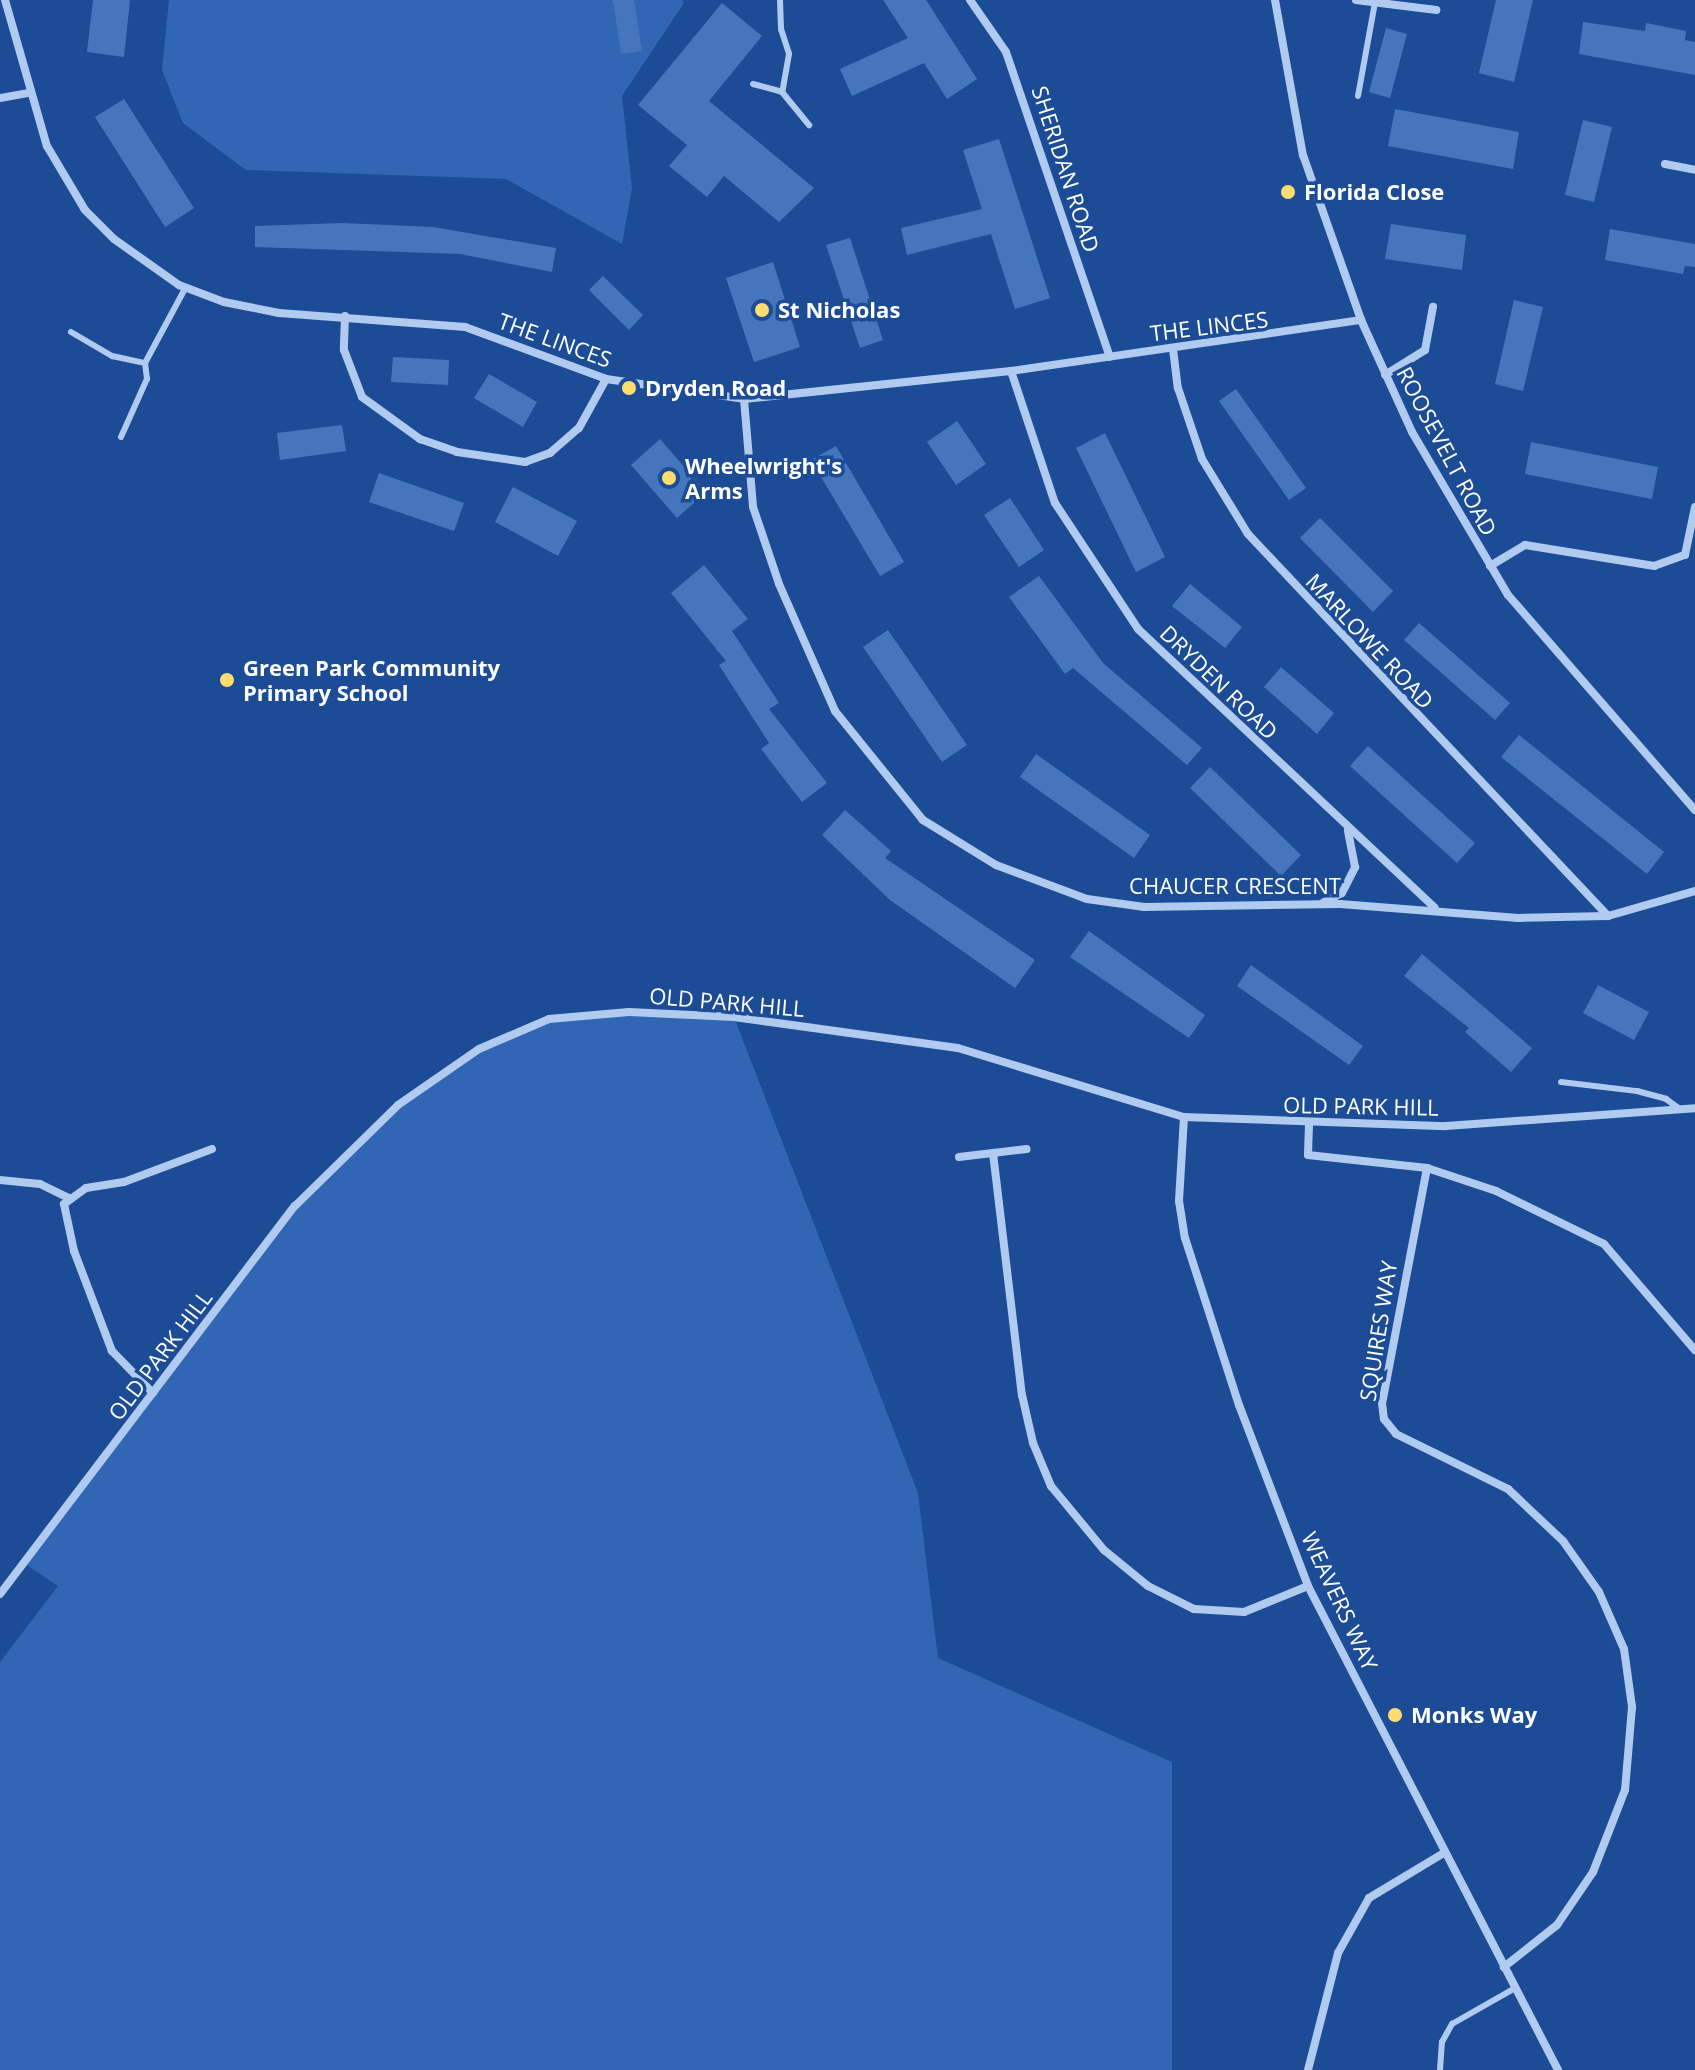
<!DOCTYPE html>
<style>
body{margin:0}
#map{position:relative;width:1695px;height:2070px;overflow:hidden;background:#1c4c96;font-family:"Open Sans",sans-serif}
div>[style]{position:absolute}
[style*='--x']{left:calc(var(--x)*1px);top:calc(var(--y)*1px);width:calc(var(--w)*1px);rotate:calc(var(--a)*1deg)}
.green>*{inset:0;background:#3066b4}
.building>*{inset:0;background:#4576bd}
.service>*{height:6px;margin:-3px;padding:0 3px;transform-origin:3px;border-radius:3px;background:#b0caf0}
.minor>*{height:8px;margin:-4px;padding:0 4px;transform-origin:4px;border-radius:4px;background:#b0caf0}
.dots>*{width:22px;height:22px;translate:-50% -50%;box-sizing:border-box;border:4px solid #1c4c96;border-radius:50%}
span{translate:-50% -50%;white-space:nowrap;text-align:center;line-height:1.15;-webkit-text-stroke:7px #1c4c96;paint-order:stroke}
.street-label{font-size:22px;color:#fff}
.poi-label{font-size:22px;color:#fff;font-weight:700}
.left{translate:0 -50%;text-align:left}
</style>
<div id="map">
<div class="green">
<div style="clip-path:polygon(169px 0,682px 0,684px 3px,622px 96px,632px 188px,622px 244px,506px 179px,246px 170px,183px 123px,162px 70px)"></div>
<div style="clip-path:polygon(629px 1012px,734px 1017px,918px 1493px,938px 1658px,1172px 1762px,1172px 2070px,0 2070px,0 1662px,58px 1586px,24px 1563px,295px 1206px,398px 1105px,479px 1049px,549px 1019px)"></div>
</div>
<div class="building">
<div style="clip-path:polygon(93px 0,130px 0,124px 57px,87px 52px)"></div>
<div style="clip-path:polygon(613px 0,634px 0,642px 51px,621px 54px)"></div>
<div style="clip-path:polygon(883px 0,926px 0,977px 79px,947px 99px,924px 63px,852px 96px,840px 69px,908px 38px)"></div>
<div style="clip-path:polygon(1496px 0,1533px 0,1514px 82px,1479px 73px)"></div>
<div style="clip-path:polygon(722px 3px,762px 36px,709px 101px,814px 188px,779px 222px,724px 176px,707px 197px,669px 166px,687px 145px,638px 105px)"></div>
<div style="clip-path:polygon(1583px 22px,1645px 31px,1646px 23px,1686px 31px,1685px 40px,1695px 42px,1695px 75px,1579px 54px)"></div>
<div style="clip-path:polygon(1386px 28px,1407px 34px,1390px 98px,1369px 92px)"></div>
<div style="clip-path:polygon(124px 99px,194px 208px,165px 227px,95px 117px)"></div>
<div style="clip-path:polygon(1395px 109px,1519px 132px,1513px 169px,1388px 146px)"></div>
<div style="clip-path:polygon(1583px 120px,1612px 127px,1594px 202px,1565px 195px)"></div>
<div style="clip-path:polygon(999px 139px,1050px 298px,1015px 309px,991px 234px,907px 255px,901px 228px,982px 209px,963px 150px)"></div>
<div style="clip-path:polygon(342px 223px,433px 227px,556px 248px,552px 272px,460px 254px,255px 247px,255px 226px)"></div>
<div style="clip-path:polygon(1391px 224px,1466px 235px,1462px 270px,1385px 259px)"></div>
<div style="clip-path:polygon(1610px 229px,1695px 244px,1695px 267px,1685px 266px,1683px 274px,1605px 260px)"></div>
<div style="clip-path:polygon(850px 238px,883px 340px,860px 348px,826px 245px)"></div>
<div style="clip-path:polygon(773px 262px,800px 347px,754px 362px,726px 278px)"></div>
<div style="clip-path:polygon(603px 276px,643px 315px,629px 330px,589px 290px)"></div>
<div style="clip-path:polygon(1514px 300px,1543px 307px,1523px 391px,1495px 384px)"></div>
<div style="clip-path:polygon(393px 357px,449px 360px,448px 385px,391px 382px)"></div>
<div style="clip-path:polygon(489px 374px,537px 402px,523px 427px,474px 398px)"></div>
<div style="clip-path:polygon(1236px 389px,1306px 488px,1289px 500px,1219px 401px)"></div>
<div style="clip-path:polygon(957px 421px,986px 464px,956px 485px,927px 442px)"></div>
<div style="clip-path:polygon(342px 425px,346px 451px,280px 460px,277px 433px)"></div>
<div style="clip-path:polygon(1105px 433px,1165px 557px,1136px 572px,1076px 448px)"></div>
<div style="clip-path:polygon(660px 439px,706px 492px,677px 518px,631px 465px)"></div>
<div style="clip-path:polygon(1531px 442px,1658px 467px,1652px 499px,1525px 474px)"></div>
<div style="clip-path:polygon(836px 446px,904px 562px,880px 576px,811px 460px)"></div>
<div style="clip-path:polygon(379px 473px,464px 503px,454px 531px,369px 502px)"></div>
<div style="clip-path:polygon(513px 487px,577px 521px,558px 556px,495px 522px)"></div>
<div style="clip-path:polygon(1010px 498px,1044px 550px,1019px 567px,984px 515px)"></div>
<div style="clip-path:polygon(1320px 518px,1393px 591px,1373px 612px,1300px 538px)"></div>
<div style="clip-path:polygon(704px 565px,748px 619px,732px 631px,779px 703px,769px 709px,827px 783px,802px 802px,761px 749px,769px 743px,719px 665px,726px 661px,671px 593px)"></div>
<div style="clip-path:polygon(1039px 576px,1103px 663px,1202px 748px,1187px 765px,1073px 668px,1065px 674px,1009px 597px)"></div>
<div style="clip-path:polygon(1190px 584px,1242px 627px,1225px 648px,1172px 606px)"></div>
<div style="clip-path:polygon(1419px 623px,1510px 703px,1495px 720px,1404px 640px)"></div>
<div style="clip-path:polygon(888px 630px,967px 745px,942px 762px,863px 647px)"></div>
<div style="clip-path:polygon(1281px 667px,1334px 713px,1317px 734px,1264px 687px)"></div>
<div style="clip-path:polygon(1519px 735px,1664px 852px,1647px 874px,1501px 757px)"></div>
<div style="clip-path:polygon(1368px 746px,1475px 843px,1457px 863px,1350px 766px)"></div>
<div style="clip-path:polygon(1036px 754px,1150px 835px,1134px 858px,1020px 777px)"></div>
<div style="clip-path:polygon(1210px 767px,1301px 855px,1281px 876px,1190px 788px)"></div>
<div style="clip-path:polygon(845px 810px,891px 851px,885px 858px,1035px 960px,1015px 988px,890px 900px,822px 835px)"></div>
<div style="clip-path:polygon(1089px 931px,1205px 1015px,1189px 1038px,1070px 957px)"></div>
<div style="clip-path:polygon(1422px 954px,1532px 1048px,1511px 1072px,1465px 1032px,1469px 1028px,1404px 976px)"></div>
<div style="clip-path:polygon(1251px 965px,1363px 1046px,1349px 1065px,1237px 986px)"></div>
<div style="clip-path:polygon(1598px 985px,1649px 1012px,1634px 1040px,1583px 1013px)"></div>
</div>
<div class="service">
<div style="--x:780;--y:0;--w:29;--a:88"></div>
<div style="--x:781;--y:29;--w:26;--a:72"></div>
<div style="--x:789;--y:54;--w:39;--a:100"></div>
<div style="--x:782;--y:92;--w:43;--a:50.7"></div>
<div style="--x:753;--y:84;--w:30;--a:15"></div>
<div style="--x:1358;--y:96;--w:96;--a:-79.7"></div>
<div style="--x:71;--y:332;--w:48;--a:30.3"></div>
<div style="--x:112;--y:356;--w:34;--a:12"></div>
<div style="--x:121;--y:437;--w:64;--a:-65.9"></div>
<div style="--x:147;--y:379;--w:16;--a:-97"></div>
<div style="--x:145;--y:363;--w:86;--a:-61.7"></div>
<div style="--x:1561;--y:1082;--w:77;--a:6.8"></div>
<div style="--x:1637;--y:1091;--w:30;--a:15"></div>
<div style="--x:1666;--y:1099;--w:17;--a:36"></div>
<div style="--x:1440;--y:2070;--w:28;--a:-86"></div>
<div style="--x:1442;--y:2042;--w:21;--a:-61"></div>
<div style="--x:1452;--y:2024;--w:73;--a:-29.7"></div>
</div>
<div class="minor">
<div style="--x:5;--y:0;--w:152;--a:74"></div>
<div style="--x:47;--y:146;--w:74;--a:59.3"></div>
<div style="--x:85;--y:210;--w:41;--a:45"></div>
<div style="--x:114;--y:239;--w:80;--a:35.3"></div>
<div style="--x:179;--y:285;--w:48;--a:20.7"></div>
<div style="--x:224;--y:302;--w:56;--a:11.3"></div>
<div style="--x:279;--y:313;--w:187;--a:4.3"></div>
<div style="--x:465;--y:327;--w:150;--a:20.2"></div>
<div style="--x:606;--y:379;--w:139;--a:8.2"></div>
<div style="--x:744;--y:399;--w:268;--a:-6"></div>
<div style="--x:1011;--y:371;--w:354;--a:-8.3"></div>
<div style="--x:970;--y:0;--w:63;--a:55.3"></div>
<div style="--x:1006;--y:52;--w:322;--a:71.2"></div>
<div style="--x:1275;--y:0;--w:158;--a:79.8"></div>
<div style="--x:1303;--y:155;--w:175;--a:70.6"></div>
<div style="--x:1361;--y:320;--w:123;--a:65.5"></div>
<div style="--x:1412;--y:432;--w:189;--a:59.5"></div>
<div style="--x:1508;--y:595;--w:285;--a:49"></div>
<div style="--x:1356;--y:0;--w:81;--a:7.1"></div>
<div style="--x:0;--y:98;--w:28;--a:-10"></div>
<div style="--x:1665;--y:164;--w:31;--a:11"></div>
<div style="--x:345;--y:316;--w:34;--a:92"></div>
<div style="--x:344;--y:350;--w:50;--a:69"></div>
<div style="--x:362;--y:397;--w:72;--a:35.9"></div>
<div style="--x:420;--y:439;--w:39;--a:19"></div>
<div style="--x:457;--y:452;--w:69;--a:8.4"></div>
<div style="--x:525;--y:462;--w:27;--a:-20"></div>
<div style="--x:550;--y:453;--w:38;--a:-41"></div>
<div style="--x:579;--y:428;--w:56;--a:-61.1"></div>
<div style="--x:1173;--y:349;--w:39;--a:83"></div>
<div style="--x:1178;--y:388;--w:75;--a:71.3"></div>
<div style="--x:1202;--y:459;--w:88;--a:58.5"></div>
<div style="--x:1248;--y:534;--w:525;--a:46.7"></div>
<div style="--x:1011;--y:371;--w:139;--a:71.6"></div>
<div style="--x:1055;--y:503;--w:151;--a:56.6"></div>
<div style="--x:1138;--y:629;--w:407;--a:43.2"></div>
<div style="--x:1385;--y:375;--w:47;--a:-32"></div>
<div style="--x:1425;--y:350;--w:44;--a:-79.5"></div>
<div style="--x:744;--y:399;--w:108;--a:85.2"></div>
<div style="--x:753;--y:507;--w:81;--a:71.3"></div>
<div style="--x:779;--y:584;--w:139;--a:66.2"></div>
<div style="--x:835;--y:711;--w:140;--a:51.1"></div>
<div style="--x:923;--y:820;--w:86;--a:31.7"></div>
<div style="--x:996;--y:865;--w:97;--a:20.5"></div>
<div style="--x:1087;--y:899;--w:58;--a:8"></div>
<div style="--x:1144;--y:907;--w:196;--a:-0.9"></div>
<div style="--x:1340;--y:904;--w:179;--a:4.5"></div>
<div style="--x:1518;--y:918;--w:90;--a:-1.3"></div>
<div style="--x:1608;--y:916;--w:91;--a:-16"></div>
<div style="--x:1490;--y:566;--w:41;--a:-31"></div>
<div style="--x:1525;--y:545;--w:131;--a:9.2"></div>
<div style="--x:1654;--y:566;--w:33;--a:-20"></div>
<div style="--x:1685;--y:555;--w:49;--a:-78.2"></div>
<div style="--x:1324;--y:902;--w:20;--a:-27"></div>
<div style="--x:1342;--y:893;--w:29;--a:-63"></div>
<div style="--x:1355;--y:867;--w:37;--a:-101"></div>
<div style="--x:1184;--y:1117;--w:84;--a:93.4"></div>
<div style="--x:1179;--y:1201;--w:37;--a:81"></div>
<div style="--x:1185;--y:1238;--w:176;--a:72.1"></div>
<div style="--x:1239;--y:1405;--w:194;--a:69.1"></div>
<div style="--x:1308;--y:1586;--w:545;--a:62.68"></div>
<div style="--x:1309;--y:1125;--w:30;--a:92"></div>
<div style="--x:1308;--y:1155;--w:120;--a:6.2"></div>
<div style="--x:1427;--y:1168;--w:73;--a:18.4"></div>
<div style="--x:1496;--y:1191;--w:120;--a:26.1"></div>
<div style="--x:1604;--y:1244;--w:140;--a:49.4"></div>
<div style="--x:993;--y:1153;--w:244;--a:83.2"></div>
<div style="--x:1022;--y:1395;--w:49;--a:77.1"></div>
<div style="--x:1033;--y:1443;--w:47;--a:67.3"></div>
<div style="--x:1051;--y:1486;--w:83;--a:50.4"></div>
<div style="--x:1104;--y:1550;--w:57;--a:39.3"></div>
<div style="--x:1148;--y:1586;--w:51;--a:26.6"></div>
<div style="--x:1194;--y:1609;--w:50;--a:3.4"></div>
<div style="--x:1244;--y:1612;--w:69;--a:-22.1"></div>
<div style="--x:959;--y:1157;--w:68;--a:-6.7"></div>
<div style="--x:1427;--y:1168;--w:239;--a:100.8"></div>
<div style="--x:1382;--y:1403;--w:16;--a:83"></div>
<div style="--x:1384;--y:1419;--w:19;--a:51"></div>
<div style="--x:1396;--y:1434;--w:125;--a:26.2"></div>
<div style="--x:1508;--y:1489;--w:76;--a:43.4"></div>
<div style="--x:1563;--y:1541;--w:62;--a:54.8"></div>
<div style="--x:1599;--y:1592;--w:62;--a:66.3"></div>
<div style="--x:1624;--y:1649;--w:59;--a:82.1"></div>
<div style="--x:1632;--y:1707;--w:83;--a:94.8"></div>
<div style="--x:1625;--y:1790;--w:88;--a:111.3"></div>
<div style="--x:1593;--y:1872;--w:64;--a:124.2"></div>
<div style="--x:1557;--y:1925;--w:68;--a:141.6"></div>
<div style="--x:0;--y:1180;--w:40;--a:5.7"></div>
<div style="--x:40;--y:1184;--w:34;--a:26"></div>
<div style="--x:153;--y:1393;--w:59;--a:-134.3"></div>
<div style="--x:112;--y:1351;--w:107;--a:-110.8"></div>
<div style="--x:74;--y:1251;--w:48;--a:-102"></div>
<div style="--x:64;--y:1204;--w:27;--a:-36"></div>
<div style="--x:86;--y:1188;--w:38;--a:-9"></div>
<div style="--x:124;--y:1182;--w:94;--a:-20.6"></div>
<div style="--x:0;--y:1594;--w:487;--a:-52.8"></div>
<div style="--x:295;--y:1206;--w:144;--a:-44.4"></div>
<div style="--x:398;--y:1105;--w:98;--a:-34.7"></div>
<div style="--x:479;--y:1049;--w:76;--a:-23.2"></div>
<div style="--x:549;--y:1019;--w:80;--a:-5"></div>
<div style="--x:629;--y:1012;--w:105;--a:2.7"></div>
<div style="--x:734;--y:1017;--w:226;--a:7.9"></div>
<div style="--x:958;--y:1048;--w:236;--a:17"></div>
<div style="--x:1184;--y:1117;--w:262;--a:2"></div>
<div style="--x:1446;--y:1126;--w:250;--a:-4.1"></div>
<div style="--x:1308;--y:2070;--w:121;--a:-75.6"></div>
<div style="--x:1338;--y:1953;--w:63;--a:-60.6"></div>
<div style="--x:1369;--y:1898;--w:87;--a:-31"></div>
</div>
<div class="dots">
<div style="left:1288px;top:192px;background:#ffdc6f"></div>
<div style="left:762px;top:310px;background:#ffdc6f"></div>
<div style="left:629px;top:388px;background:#ffdc6f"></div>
<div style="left:669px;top:478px;background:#ffdc6f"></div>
<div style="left:227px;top:680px;background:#ffdc6f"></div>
<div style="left:1395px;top:1715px;background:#ffdc6f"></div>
</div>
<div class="street-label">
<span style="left:1066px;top:169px;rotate:72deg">SHERIDAN ROAD</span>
<span style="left:1209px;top:326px;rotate:-7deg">THE LINCES</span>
<span style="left:555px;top:340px;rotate:20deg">THE LINCES</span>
<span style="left:1447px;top:451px;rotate:62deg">ROOSEVELT ROAD</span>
<span style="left:1370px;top:641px;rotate:47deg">MARLOWE ROAD</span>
<span style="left:1219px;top:682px;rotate:44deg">DRYDEN ROAD</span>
<span style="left:1235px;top:886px">CHAUCER CRESCENT</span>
<span style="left:727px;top:1002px;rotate:5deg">OLD PARK HILL</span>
<span style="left:1361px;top:1106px;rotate:1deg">OLD PARK HILL</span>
<span style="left:1378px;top:1331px;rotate:-81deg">SQUIRES WAY</span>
<span style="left:160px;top:1355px;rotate:-53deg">OLD PARK HILL</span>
<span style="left:1340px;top:1601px;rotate:65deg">WEAVERS WAY</span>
</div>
<div class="poi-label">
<span class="left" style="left:1304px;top:192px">Florida Close</span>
<span class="left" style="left:778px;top:310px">St Nicholas</span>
<span class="left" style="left:645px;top:388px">Dryden Road</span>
<span class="left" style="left:685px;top:478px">Wheelwright's<br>Arms</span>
<span class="left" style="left:243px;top:680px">Green Park Community<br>Primary School</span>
<span class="left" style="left:1411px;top:1715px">Monks Way</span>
</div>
</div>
